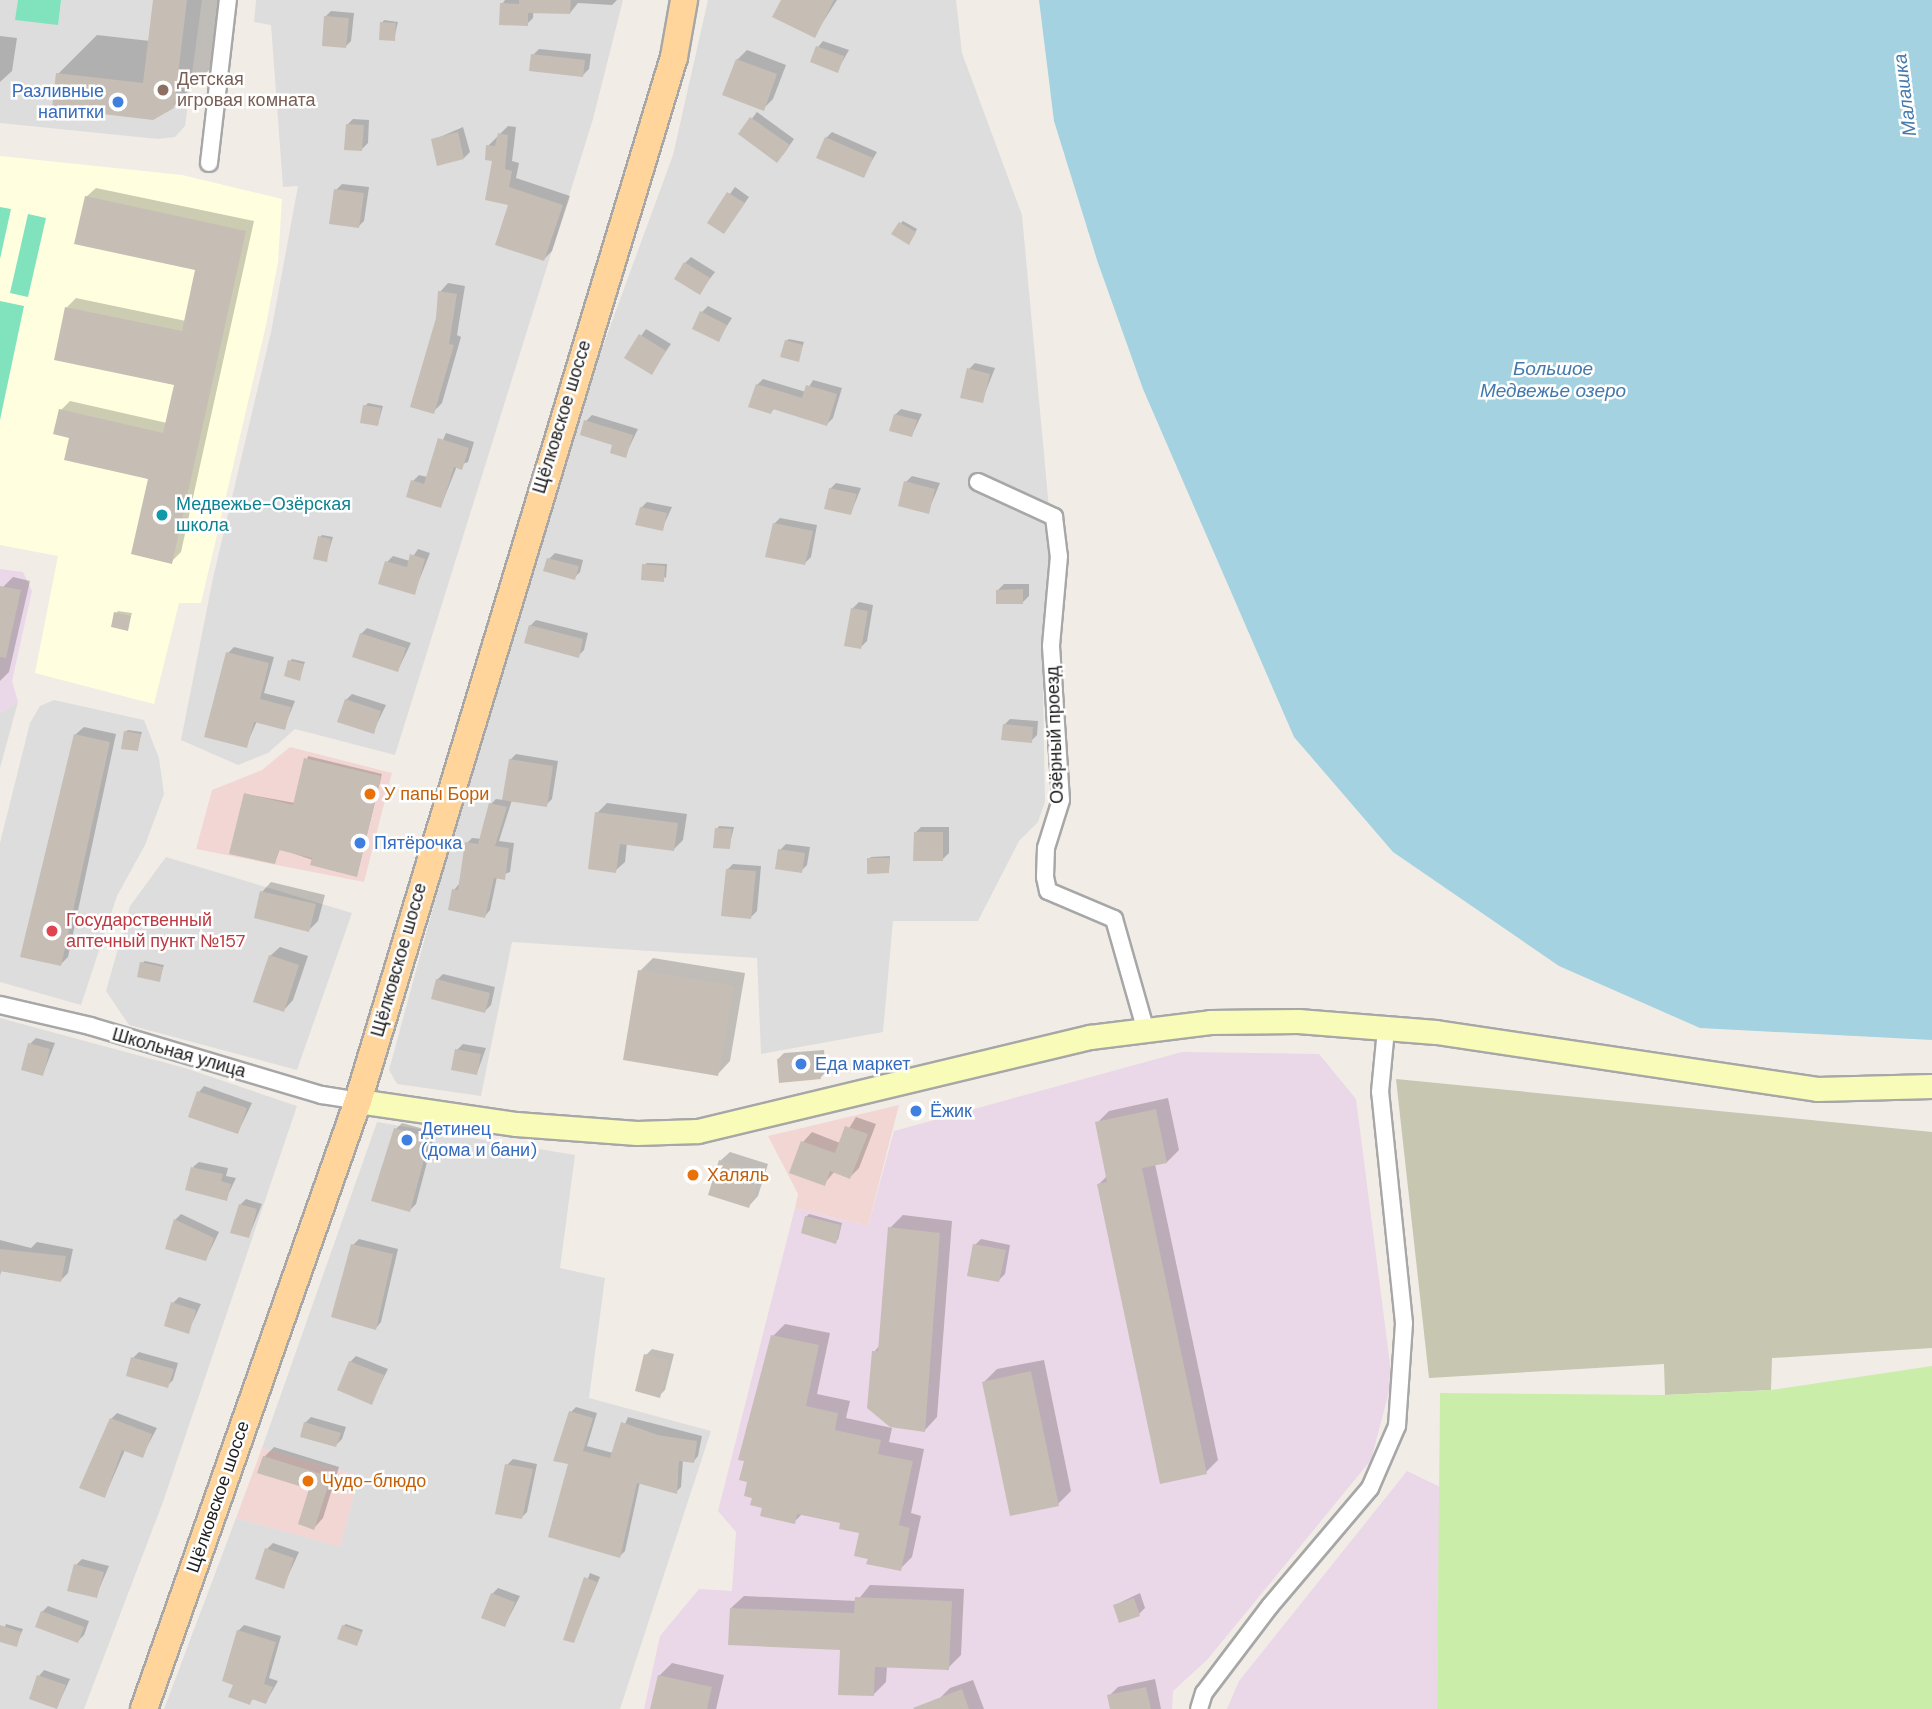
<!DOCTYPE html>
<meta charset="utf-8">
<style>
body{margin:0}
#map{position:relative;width:1932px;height:1709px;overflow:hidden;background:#f1ede6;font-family:"DM Sans",sans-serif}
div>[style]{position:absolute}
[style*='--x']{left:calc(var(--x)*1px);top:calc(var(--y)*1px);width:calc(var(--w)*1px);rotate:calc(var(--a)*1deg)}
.residential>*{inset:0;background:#dedddd}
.commercial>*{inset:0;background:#f2d6d4}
.industrial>*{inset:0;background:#ead7e7}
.education>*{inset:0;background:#ffffe0}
.construction>*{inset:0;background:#c6c6b1}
.grass>*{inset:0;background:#cbedaa}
.pitch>*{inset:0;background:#80e3bd}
.water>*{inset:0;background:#a4d2e0}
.shadow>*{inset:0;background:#0003}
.building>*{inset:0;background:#c6bdb5}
.roads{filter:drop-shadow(2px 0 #a7a7a7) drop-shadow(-2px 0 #a7a7a7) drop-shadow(0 2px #a7a7a7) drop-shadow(0 -2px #a7a7a7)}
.minor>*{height:16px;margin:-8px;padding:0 8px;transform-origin:8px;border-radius:8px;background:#fff}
.secondary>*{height:23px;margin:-11.5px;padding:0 11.5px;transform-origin:11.5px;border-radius:11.5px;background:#f9fcb8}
.primary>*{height:26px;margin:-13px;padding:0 13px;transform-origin:13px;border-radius:13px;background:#ffd59c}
.dots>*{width:19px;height:19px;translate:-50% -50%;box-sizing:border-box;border:4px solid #fff;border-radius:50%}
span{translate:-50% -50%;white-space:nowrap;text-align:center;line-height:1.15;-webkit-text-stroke:5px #fff;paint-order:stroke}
.education-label{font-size:18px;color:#785e54}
.left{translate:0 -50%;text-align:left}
.shop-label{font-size:18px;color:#366cbe}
.right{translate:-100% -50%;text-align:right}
.street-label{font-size:18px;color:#202020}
.culture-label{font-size:18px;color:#0d838f}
.food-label{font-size:18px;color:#c56008}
.health-label{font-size:18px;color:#be3a42}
.water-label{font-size:19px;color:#4479ad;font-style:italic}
</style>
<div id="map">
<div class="residential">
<div style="clip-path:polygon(0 0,202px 0,185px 126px,175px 137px,158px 139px,0 123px)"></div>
<div style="clip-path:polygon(256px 0,623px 0,593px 119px,395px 755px,295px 729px,268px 753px,238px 765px,181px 740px,213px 578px,271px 332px,298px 186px,283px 187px,271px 25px,254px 22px)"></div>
<div style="clip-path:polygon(708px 0,956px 0,962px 53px,1022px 215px,1053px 552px,1042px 634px,1045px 802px,1038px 822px,1019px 841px,978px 921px,893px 921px,883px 1032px,761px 1054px,757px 958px,512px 942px,481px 1096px,397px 1084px,389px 1070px,477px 746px,563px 455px,673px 155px)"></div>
<div style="clip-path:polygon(54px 700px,144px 720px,159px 758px,164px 794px,145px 845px,117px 896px,81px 1005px,0 982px,0 843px,30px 723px,40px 706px)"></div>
<div style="clip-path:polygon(18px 702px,0 768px,0 713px)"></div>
<div style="clip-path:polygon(166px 857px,352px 913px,297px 1070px,129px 1025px,106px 991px,130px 906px)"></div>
<div style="clip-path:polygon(0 1018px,185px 1068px,297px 1106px,163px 1502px,84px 1709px,0 1709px)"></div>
<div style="clip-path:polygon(377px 1122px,575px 1155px,560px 1268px,605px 1278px,589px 1398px,711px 1431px,620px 1709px,164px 1709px,236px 1518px,340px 1546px,359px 1476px,262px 1448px)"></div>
</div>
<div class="commercial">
<div style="clip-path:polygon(290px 747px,392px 773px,364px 882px,196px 849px,212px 790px,262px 770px)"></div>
<div style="clip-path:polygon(899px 1105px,868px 1226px,795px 1208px,798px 1194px,768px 1136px)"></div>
<div style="clip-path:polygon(262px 1448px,359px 1476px,340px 1547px,236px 1518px)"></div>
</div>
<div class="industrial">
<div style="clip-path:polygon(0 569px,23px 572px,32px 591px,12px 681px,18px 702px,0 713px)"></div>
<div style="clip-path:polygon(1182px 1052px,1319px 1054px,1356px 1099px,1392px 1380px,1371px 1460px,1207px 1660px,1173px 1691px,1172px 1709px,644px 1709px,660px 1636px,699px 1589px,732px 1591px,736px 1532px,718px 1511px,795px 1208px,868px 1226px,894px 1131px)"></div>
<div style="clip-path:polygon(1407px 1471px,1440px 1487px,1437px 1709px,1227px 1709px,1239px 1681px)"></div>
</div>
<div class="education">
<div style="clip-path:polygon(0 156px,182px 175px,282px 199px,278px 262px,266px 325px,201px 603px,179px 603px,154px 704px,35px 673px,58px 556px,0 545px)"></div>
</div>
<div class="construction">
<div style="clip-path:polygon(1396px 1079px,1932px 1132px,1932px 1348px,1772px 1358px,1771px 1390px,1665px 1395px,1664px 1364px,1429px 1378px)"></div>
</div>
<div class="grass">
<div style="clip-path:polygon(1932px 1366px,1932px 1709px,1437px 1709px,1440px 1393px,1665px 1395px,1771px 1390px)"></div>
</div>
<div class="pitch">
<div style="clip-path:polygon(18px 0,61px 0,58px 25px,15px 20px)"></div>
<div style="clip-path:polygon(0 207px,11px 209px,0 259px)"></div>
<div style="clip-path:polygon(28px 214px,46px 218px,28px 297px,10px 293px)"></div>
<div style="clip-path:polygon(0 301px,24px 306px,0 420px)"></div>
</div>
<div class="water">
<div style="clip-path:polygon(1039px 0,1932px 0,1932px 1040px,1700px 1028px,1559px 966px,1393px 852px,1294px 737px,1143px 389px,1098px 263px,1054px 121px)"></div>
</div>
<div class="shadow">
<div style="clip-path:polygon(155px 0,221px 0,212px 67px,173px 107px,58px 74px,97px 35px,150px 41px)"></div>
<div style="clip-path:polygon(505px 0,534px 0,533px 18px,527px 24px,502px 4px)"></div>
<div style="clip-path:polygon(542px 0,617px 0,612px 5px,578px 3px,570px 13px)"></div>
<div style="clip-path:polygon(783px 0,837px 0,814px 36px)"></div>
<div style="clip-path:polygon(331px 11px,354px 13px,351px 41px,345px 47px,325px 17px)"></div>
<div style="clip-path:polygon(384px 20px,398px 22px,394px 39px,382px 23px)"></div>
<div style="clip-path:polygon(0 36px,17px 38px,12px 71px,0 82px)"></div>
<div style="clip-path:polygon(823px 41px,849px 50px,837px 71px,818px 47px)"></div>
<div style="clip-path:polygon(539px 49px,591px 54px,589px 69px,583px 75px,533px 55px)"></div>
<div style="clip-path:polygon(747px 50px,786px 65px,773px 99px,763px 109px,737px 60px)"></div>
<div style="clip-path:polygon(757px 112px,794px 139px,783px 155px,740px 134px)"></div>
<div style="clip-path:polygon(353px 119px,369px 120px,368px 143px,362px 149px,347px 125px)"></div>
<div style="clip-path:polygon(508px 126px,516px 127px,512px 161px,519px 163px,516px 178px,570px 196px,552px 251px,544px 259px,510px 203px,488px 146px)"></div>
<div style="clip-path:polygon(463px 127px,470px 152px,464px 158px,433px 140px)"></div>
<div style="clip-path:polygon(832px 132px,877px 152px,863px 176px,826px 138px)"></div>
<div style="clip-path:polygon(342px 184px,369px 187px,364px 221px,358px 227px,336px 190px)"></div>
<div style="clip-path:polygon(735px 187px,749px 197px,724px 232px,709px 223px)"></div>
<div style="clip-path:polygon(96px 188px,254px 221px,181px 552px,171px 562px,150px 478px,71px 436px,61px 410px,70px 401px,167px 423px,176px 384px,67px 307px,76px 298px,186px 321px,197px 269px,86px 197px)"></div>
<div style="clip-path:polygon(903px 221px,917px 229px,911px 240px,901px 223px)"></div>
<div style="clip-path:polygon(691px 257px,715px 272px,699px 293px,685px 263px)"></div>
<div style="clip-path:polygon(448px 283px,465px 286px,457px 335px,461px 337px,442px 403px,433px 412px,440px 292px)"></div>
<div style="clip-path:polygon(708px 306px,732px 318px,718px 340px,702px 312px)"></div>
<div style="clip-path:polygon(646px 329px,671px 344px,651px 373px,626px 357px)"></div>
<div style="clip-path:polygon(789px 339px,804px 342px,798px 360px,786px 341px)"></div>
<div style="clip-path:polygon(975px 363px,995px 368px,982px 401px,969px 369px)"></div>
<div style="clip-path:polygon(763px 379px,806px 392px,813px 380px,842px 388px,833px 418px,827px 424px,775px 408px,771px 412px,757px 385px)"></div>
<div style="clip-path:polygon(368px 403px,383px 406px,378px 424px,365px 406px)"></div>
<div style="clip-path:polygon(901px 409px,922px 414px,912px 435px,895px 415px)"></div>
<div style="clip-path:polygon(592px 415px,638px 429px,625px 456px,586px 421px)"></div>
<div style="clip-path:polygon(446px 433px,474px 442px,468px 462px,457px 466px,441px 506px,413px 481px,419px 475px,427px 477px)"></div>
<div style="clip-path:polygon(912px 476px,940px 483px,928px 512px,906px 482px)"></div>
<div style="clip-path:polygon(836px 483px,861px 488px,851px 513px,830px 489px)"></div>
<div style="clip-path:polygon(647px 502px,672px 507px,662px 529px,641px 508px)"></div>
<div style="clip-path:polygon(780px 518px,817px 525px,811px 557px,805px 563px,774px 524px)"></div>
<div style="clip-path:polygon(322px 535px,333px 537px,326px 560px,320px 537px)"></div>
<div style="clip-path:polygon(418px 549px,430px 553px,414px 593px,387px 562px,393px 556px,410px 561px)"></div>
<div style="clip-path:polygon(555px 553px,583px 560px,580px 572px,574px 578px,549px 559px)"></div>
<div style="clip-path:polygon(647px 563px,667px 564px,666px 578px,644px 565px)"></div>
<div style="clip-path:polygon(13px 577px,30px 581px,9px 672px,0 681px,0 601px,3px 587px)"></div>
<div style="clip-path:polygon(1004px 584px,1029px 584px,1029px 596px,1023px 602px,998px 590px)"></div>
<div style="clip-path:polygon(859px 602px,873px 605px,867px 641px,861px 647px,853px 608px)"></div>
<div style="clip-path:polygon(118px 611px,132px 613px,127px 629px,116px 613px)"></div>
<div style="clip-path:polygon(536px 620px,588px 633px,584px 650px,578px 656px,530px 626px)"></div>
<div style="clip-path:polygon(367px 628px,411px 643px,398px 670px,361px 634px)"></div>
<div style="clip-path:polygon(234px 647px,274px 657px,264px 693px,295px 701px,284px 728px,257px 721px,246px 746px,228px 653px)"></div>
<div style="clip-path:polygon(292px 659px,305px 662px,299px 679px,290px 661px)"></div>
<div style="clip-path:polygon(352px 694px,386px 705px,373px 732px,346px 700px)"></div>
<div style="clip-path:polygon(1010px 719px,1038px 721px,1037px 735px,1031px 741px,1004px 725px)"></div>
<div style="clip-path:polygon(84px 727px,116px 734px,68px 957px,61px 964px,76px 734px)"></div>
<div style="clip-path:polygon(128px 730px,142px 732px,137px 749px,125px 732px)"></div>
<div style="clip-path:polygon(516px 754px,558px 761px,552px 799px,546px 805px,512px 800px,499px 841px,514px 843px,510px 872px,497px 877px,490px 910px,485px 916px,454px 890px,459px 884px,467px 843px,472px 838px,482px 839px,491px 804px,496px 799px,504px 800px,510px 760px)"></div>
<div style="clip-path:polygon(308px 756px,382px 774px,357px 875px,280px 849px,275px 862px,245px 794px,295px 803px)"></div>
<div style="clip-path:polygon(607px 803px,687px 814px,683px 840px,674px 849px,627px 843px,625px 862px,615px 871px,597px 813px)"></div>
<div style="clip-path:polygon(719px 826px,734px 827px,729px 847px,717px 829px)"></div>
<div style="clip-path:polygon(921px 827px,949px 827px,949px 853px,943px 859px,915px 833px)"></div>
<div style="clip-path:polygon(786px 844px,810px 847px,807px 865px,801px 871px,780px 850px)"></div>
<div style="clip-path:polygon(890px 856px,889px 871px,869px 859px,871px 857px)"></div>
<div style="clip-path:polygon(733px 864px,761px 866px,757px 911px,751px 917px,727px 870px)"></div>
<div style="clip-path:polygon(271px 882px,325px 895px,318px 921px,309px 930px,262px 892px)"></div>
<div style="clip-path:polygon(280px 947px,308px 956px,293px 1000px,284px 1010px,270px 956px)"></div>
<div style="clip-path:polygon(653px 958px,745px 973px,730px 1061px,718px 1074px,640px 971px)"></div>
<div style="clip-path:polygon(145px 961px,164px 965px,159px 980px,142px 963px)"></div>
<div style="clip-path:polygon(443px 974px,495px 987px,491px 1005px,485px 1011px,437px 980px)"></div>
<div style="clip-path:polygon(36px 1038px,55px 1043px,43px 1074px,30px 1044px)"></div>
<div style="clip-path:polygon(463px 1044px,486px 1048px,477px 1073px,457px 1050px)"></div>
<div style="clip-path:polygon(824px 1050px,826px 1072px,820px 1078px,778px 1059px,784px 1053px)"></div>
<div style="clip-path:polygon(204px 1086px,252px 1103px,238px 1132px,199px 1092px)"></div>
<div style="clip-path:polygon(1168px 1098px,1179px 1150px,1167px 1162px,1155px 1164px,1218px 1460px,1206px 1472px,1098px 1185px,1107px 1176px,1097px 1123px,1109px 1111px)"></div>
<div style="clip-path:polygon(856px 1117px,876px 1124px,859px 1168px,850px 1177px,835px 1171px,824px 1184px,791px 1172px,803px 1142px,812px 1132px,840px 1143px)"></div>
<div style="clip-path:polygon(402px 1123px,435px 1132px,416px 1204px,410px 1210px,396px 1129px)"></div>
<div style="clip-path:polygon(730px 1152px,768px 1164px,758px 1196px,749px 1206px,720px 1161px)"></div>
<div style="clip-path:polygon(199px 1162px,228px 1168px,226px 1176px,236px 1178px,226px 1199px,193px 1167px)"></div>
<div style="clip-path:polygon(246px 1199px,262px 1204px,249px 1236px,240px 1205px)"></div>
<div style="clip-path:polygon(181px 1214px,219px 1232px,206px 1259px,175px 1220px)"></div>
<div style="clip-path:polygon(809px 1214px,842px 1223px,838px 1240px,806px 1217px)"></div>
<div style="clip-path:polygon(903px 1215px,952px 1221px,937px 1417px,925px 1430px,874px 1352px,880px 1345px,890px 1228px)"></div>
<div style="clip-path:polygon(359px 1239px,398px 1249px,381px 1322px,376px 1328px,353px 1245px)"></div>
<div style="clip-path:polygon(981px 1239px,1010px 1245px,1005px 1274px,999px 1280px,975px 1245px)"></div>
<div style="clip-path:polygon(0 1240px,31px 1248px,37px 1242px,73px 1249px,68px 1273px,61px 1280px,1px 1271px,0 1276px)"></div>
<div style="clip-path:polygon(179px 1297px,201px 1304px,188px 1332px,173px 1303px)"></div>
<div style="clip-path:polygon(785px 1324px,830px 1333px,817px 1394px,850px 1401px,846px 1418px,892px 1428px,889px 1442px,924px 1449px,911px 1513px,921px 1516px,912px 1557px,900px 1569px,870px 1557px,861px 1532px,842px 1522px,803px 1513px,794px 1522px,773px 1336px)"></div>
<div style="clip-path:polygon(652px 1349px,674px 1354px,665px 1390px,659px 1396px,646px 1355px)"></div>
<div style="clip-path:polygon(139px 1352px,178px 1363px,173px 1380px,167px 1386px,133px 1358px)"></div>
<div style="clip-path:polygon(356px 1356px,388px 1369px,371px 1403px,350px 1362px)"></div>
<div style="clip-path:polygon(1044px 1360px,1071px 1491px,1058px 1504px,984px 1382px,997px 1369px)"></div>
<div style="clip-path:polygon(576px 1407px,597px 1413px,587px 1446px,613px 1453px,628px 1417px,702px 1436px,698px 1456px,693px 1462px,683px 1460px,681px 1487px,676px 1492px,640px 1482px,625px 1551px,620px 1556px,570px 1463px,571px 1412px)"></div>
<div style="clip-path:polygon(117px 1413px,157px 1428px,142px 1456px,125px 1450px,105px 1496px,111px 1419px)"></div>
<div style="clip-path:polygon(311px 1417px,346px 1427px,342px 1439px,336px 1445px,305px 1423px)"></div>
<div style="clip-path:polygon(274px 1447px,339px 1467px,323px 1518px,314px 1528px,311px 1488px,264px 1457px)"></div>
<div style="clip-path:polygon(513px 1459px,537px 1464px,527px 1512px,521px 1518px,507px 1465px)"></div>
<div style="clip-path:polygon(273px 1543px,299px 1552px,283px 1587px,267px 1549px)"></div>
<div style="clip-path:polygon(82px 1559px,109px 1566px,96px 1596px,76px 1565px)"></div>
<div style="clip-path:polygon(590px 1573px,600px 1577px,573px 1641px,565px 1639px)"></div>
<div style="clip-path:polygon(870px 1585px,964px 1589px,961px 1655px,948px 1668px,887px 1666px,886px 1682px,873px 1695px,842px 1648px,731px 1608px,744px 1596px,857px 1601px)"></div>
<div style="clip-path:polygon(498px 1588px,520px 1596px,505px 1625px,492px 1594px)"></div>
<div style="clip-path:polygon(1140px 1593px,1145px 1608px,1139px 1614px,1115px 1605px)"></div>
<div style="clip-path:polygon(48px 1606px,89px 1621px,84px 1635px,78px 1641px,42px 1612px)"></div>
<div style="clip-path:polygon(6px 1624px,23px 1629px,16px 1645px,0 1641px)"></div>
<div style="clip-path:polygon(346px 1624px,363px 1630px,357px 1644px,343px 1626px)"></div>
<div style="clip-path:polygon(244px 1625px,281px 1636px,269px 1678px,278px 1681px,266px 1702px,254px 1698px,249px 1703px,235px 1684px,238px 1631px)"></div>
<div style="clip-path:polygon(672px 1663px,724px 1675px,716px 1709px,652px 1709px,659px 1676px)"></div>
<div style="clip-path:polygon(44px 1670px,70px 1679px,57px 1707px,39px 1676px)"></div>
<div style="clip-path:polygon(1155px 1679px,1161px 1709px,1111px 1709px,1109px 1696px,1118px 1687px)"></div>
<div style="clip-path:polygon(973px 1680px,984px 1709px,940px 1709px,939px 1699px,950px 1688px)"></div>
</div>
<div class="building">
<div style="clip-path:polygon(153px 0,187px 0,174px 108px,153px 120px,52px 108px,56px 73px,143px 83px)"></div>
<div style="clip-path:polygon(519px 0,571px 0,570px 14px,528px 13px,528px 26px,499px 25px,500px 3px,519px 4px)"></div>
<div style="clip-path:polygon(781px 0,834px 0,815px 38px,772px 17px)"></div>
<div style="clip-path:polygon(324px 16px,349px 18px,346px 48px,322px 46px)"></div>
<div style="clip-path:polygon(380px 22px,396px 23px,395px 41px,379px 40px)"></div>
<div style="clip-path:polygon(816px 46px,844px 56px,838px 73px,810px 62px)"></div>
<div style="clip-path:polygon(531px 54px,585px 60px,583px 77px,529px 71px)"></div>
<div style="clip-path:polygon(736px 59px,777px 74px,764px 111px,722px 95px)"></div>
<div style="clip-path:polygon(750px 117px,790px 145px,777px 163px,738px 134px)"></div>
<div style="clip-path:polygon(346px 124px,364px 125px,362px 151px,344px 150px)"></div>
<div style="clip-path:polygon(458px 132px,464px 159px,437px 166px,431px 139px)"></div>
<div style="clip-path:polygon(498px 133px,508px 135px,505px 169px,512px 171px,509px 187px,563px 205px,544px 261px,495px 245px,508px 205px,485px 200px,492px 161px,485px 160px,486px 145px,495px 146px)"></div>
<div style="clip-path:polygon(825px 137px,873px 158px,864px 178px,816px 158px)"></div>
<div style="clip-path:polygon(334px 189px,364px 193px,359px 228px,329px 224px)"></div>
<div style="clip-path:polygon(727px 192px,745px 203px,724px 234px,707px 223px)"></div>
<div style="clip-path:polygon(85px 196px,246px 231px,172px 564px,131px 554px,148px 479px,64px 460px,69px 438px,53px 434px,59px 409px,163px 433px,174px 385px,54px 360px,65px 307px,182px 331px,195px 270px,74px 244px)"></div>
<div style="clip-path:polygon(899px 222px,916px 232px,909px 245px,891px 234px)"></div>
<div style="clip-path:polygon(684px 262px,710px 278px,700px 295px,674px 279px)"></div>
<div style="clip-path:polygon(438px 291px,457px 294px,449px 344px,454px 345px,434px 414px,410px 407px,436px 318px)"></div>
<div style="clip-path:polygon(700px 311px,727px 325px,719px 342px,692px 329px)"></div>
<div style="clip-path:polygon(639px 334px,666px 351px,652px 375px,624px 358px)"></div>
<div style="clip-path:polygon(785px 340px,803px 345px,799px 362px,780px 357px)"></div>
<div style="clip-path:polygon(967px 368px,990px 374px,983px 403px,960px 398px)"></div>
<div style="clip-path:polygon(756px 384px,802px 398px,806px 385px,837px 394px,827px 426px,773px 409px,771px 414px,748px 407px)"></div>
<div style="clip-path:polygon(363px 405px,381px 408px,378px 426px,360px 423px)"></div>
<div style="clip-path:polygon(894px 414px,917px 420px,912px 437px,889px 431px)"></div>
<div style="clip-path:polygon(584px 420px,633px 435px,626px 458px,610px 453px,612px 445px,580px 435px)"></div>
<div style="clip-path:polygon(438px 438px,469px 448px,462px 470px,454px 467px,441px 508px,406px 497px,411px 480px,424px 484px)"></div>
<div style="clip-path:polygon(904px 481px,935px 489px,929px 514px,898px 506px)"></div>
<div style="clip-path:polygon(829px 488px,857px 494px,851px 515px,824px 509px)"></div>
<div style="clip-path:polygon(640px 507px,667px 513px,663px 531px,635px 525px)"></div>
<div style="clip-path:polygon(773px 523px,813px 531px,805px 565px,765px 557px)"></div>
<div style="clip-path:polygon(318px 536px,331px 539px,327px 562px,313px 559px)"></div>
<div style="clip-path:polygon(410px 554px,425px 559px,415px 595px,378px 584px,385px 561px,407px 567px)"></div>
<div style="clip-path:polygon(547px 558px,579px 566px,575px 580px,543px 571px)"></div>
<div style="clip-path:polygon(642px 564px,665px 566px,664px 582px,641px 580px)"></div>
<div style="clip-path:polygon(0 586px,21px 590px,6px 658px,0 657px)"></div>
<div style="clip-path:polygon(1023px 589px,1023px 604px,996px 604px,996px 590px)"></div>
<div style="clip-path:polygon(851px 608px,868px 611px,861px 649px,844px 646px)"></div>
<div style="clip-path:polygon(114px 612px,131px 616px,128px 631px,111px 627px)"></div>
<div style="clip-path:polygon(529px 625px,583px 639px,579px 658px,524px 643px)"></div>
<div style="clip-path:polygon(360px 633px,406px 648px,398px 672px,352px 657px)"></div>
<div style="clip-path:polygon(226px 652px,269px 663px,260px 699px,291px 707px,285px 730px,254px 722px,247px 748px,204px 737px)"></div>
<div style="clip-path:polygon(288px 660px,304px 664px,300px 681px,284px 676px)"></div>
<div style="clip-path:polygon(345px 699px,381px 711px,374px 734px,337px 722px)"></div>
<div style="clip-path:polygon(1003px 724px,1033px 727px,1032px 743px,1001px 740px)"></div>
<div style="clip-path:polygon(124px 731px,141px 734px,138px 751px,121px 749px)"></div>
<div style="clip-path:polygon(74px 734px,110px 742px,61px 966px,20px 957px)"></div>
<div style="clip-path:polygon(304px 758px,381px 776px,357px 877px,310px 865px,312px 858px,279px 850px,275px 864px,229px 854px,244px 793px,293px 805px)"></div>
<div style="clip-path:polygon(509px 759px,553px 766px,547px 807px,502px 800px)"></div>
<div style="clip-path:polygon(489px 803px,507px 807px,495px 846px,509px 848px,505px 880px,494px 878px,485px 918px,448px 910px,452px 889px,458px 890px,465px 842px,478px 844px)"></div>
<div style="clip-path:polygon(595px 812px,678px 823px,674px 851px,620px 844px,616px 873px,588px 869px)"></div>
<div style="clip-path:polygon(715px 828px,732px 829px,730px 849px,713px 848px)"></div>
<div style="clip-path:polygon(914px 832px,943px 832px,943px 861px,913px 861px)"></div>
<div style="clip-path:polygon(778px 849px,805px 853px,802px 873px,775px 869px)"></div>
<div style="clip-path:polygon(867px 858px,889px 858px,889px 873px,867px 874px)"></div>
<div style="clip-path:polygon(726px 869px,756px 871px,751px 919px,721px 916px)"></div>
<div style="clip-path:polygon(260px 891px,316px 904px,309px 932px,254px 918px)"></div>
<div style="clip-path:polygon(269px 955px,299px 965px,284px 1012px,253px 1002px)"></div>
<div style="clip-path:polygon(140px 962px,163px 967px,160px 982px,137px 977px)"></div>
<div style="clip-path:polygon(638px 970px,734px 986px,718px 1076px,623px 1060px)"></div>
<div style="clip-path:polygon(436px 979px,490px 993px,485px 1013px,431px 999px)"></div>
<div style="clip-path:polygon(28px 1043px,50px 1049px,43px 1076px,21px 1070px)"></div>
<div style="clip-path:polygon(455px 1049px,481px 1054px,477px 1075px,451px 1070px)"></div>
<div style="clip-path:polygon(818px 1055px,821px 1079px,779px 1083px,777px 1059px)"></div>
<div style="clip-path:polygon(197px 1091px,247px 1108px,238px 1134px,188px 1117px)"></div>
<div style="clip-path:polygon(1156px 1109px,1167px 1163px,1142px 1168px,1207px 1474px,1160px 1484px,1097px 1184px,1107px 1182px,1095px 1122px)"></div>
<div style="clip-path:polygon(845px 1126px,868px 1134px,850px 1179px,830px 1171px,825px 1186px,789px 1173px,801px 1141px,835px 1153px)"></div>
<div style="clip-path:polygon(394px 1128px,430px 1137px,410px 1212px,371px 1201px)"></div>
<div style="clip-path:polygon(719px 1160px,760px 1173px,749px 1208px,708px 1195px)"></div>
<div style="clip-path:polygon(191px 1167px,223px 1174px,221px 1181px,231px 1184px,227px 1201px,185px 1190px)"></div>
<div style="clip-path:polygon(239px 1204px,257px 1209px,249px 1238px,230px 1233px)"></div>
<div style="clip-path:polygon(805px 1216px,841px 1225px,836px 1244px,801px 1233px)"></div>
<div style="clip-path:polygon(174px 1219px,214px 1238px,206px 1261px,165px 1249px)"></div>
<div style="clip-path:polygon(888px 1227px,940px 1233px,925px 1432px,890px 1427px,867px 1408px,872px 1351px,878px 1351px)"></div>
<div style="clip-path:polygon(351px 1244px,393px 1254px,376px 1330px,331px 1317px)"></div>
<div style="clip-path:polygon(973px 1244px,1006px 1250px,999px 1282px,967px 1276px)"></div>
<div style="clip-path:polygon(0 1249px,66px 1256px,61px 1282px,0 1271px)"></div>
<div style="clip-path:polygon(171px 1302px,196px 1310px,189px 1334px,164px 1326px)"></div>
<div style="clip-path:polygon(771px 1335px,819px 1345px,806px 1406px,838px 1413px,835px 1430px,881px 1440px,878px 1454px,913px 1461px,899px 1525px,910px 1528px,901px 1571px,866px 1564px,868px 1559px,854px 1556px,859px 1533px,839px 1529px,840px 1523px,797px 1514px,795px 1524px,760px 1516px,762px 1508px,750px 1505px,752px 1498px,744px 1496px,747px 1482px,739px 1480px,744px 1461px,738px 1460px)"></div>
<div style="clip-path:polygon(644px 1354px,669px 1360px,660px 1398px,635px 1391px)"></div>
<div style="clip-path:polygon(131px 1357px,174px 1369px,168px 1388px,126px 1376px)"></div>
<div style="clip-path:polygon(349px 1361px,384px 1375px,372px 1405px,337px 1390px)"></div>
<div style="clip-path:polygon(1031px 1371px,1059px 1506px,1010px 1516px,982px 1382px)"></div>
<div style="clip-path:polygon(569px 1411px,593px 1418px,583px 1451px,610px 1458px,621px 1422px,658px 1435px,697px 1441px,694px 1463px,679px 1461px,677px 1494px,637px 1483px,620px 1558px,548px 1537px,568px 1464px,553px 1461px)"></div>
<div style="clip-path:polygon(110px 1418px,152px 1434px,143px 1458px,122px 1450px,105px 1498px,79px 1488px)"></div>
<div style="clip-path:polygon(304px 1422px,341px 1433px,336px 1447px,300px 1437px)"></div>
<div style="clip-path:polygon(263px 1456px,331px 1477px,314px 1530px,298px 1524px,309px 1489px,257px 1473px)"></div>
<div style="clip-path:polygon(505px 1464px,533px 1469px,522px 1519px,495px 1514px)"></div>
<div style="clip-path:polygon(265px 1548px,294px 1558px,284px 1589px,255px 1579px)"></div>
<div style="clip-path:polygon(74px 1564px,104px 1572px,97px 1598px,67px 1591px)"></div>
<div style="clip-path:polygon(584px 1577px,597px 1582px,574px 1643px,563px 1640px)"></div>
<div style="clip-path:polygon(491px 1593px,515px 1602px,505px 1627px,481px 1618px)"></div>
<div style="clip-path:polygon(855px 1597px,952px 1601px,949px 1670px,875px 1667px,874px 1696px,838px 1695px,840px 1650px,728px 1645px,730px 1608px,854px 1613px)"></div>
<div style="clip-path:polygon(1134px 1598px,1140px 1616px,1119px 1623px,1113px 1605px)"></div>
<div style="clip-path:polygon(41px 1611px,84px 1627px,78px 1643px,35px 1627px)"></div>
<div style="clip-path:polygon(0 1625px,21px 1632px,17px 1647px,0 1642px)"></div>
<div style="clip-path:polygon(342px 1625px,362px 1632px,357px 1646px,337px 1639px)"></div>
<div style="clip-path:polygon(237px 1630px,276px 1642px,264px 1684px,273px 1687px,266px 1704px,252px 1699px,250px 1705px,228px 1697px,233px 1685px,222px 1681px)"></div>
<div style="clip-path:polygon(37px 1675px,66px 1685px,57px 1709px,29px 1699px)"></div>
<div style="clip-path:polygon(658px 1675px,712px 1687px,707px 1709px,650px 1709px)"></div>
<div style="clip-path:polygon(1146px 1687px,1151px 1709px,1110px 1709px,1107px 1695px)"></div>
<div style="clip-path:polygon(962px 1689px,969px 1709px,914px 1709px,913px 1708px)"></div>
</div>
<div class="roads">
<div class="minor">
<div style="--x:209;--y:163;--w:164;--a:-83.4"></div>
<div style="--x:978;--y:482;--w:84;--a:24.7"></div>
<div style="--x:1054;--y:517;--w:39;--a:83"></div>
<div style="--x:1059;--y:556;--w:90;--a:95.1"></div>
<div style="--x:1051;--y:646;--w:154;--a:86.3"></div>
<div style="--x:1061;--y:800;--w:50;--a:107.4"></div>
<div style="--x:1046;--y:848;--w:29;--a:92"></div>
<div style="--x:1045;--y:877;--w:14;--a:78"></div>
<div style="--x:1048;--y:891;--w:72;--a:23"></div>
<div style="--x:1114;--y:919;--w:113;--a:74.1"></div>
<div style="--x:0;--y:1005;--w:92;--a:13.1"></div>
<div style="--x:90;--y:1026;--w:242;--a:16.6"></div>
<div style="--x:322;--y:1095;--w:36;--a:9"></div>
<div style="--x:1199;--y:1709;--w:17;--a:-73"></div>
<div style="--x:1204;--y:1693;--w:109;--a:-52.8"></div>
<div style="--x:1270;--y:1606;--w:155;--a:-49.7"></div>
<div style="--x:1370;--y:1488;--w:68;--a:-66.5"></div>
<div style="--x:1397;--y:1426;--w:103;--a:-86.1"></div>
<div style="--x:1404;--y:1323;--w:232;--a:-95.9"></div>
<div style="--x:1380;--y:1092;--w:62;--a:-84.5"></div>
</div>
<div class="secondary">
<div style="--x:358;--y:1101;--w:160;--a:8.3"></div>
<div style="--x:516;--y:1124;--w:121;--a:4.3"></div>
<div style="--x:637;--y:1133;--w:61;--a:-1.9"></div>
<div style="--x:698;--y:1131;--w:403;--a:-13.5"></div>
<div style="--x:1090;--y:1037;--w:121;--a:-7.1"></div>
<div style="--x:1210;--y:1022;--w:88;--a:-0.7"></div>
<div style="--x:1298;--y:1021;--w:138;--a:4.6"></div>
<div style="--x:1436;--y:1032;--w:385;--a:8.5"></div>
<div style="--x:1817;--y:1089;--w:115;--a:-1.5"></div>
</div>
<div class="primary">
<div style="--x:144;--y:1709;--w:645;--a:-70.61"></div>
<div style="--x:358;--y:1101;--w:1091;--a:-73.16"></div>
<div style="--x:674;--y:57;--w:58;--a:-80"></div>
</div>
</div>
<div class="dots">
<div style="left:163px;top:90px;background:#8d6e63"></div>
<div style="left:118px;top:102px;background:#3f7fe0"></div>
<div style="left:162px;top:515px;background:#0f9aa8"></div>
<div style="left:370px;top:794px;background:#e8710a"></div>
<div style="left:360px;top:843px;background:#3f7fe0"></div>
<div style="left:52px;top:931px;background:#e0444e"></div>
<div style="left:801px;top:1064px;background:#3f7fe0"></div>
<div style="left:916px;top:1111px;background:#3f7fe0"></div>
<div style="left:407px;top:1140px;background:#3f7fe0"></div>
<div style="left:693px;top:1175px;background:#e8710a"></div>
<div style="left:308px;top:1481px;background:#e8710a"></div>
</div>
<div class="education-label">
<span class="left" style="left:177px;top:90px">Детская<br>игровая комната</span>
</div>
<div class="shop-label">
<span class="right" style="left:104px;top:102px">Разливные<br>напитки</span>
<span class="left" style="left:374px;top:843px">Пятёрочка</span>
<span class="left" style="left:815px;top:1064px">Еда маркет</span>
<span class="left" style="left:930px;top:1111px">Ёжик</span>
<span class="left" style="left:421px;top:1140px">Детинец<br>(дома и бани)</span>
</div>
<div class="street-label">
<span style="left:562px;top:417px;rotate:-73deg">Щёлковское шоссе</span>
<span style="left:1055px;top:735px;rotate:-92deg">Озёрный проезд</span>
<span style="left:399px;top:960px;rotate:-74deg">Щёлковское шоссе</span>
<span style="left:179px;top:1053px;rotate:16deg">Школьная улица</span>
<span style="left:218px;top:1497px;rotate:-71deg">Щёлковское шоссе</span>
</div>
<div class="culture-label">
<span class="left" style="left:176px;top:515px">Медвежье-Озёрская<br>школа</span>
</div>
<div class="food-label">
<span class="left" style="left:384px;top:794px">У папы Бори</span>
<span class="left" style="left:707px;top:1175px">Халяль</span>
<span class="left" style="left:322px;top:1481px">Чудо-блюдо</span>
</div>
<div class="health-label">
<span class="left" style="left:66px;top:931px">Государственный<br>аптечный пункт №157</span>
</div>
<div class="water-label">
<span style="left:1905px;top:95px;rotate:-97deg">Малашка</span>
<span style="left:1553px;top:380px">Большое<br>Медвежье озеро</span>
</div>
</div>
